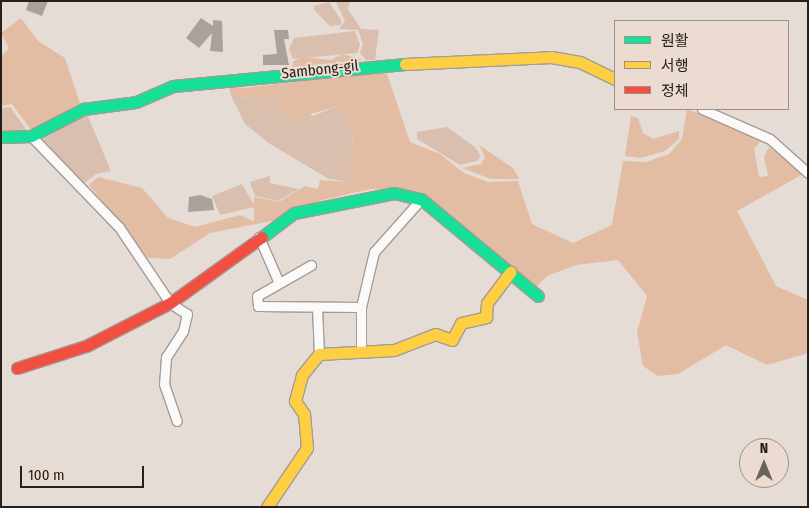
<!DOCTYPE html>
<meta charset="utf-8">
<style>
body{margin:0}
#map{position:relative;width:809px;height:508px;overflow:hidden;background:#e6dcd6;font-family:"Fira Sans Condensed","Noto Sans KR",sans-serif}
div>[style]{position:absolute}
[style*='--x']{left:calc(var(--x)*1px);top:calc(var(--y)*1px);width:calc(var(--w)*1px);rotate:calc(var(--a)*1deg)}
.green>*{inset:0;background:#dabfae}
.forest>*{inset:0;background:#e2bca3}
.building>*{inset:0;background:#a8a19c}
.roads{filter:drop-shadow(1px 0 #a39c97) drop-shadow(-1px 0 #a39c97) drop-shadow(0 1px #a39c97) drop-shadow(0 -1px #a39c97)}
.street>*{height:9px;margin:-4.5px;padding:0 4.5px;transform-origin:4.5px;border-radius:4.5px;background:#fbfaf9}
.fast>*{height:11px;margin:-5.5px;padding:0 5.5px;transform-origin:5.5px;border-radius:5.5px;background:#16e098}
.slow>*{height:11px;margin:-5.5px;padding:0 5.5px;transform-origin:5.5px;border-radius:5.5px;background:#ffcf43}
.jam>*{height:11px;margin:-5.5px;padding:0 5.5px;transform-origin:5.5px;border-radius:5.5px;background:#f24e42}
span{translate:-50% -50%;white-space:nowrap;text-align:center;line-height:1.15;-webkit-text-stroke:4px #ecdbd0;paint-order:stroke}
.street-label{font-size:15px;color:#26201c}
.frame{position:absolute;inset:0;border:2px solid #26201c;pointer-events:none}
.legend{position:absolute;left:614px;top:20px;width:175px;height:90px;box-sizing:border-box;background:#ecdbd0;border:1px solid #9d9088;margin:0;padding:6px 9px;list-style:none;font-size:15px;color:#26201c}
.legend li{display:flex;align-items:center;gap:10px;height:25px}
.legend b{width:25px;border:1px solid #9d9088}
.north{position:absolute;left:739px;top:438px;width:50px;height:50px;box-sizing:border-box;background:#ecdbd0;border:1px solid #9d9088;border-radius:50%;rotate:0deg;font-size:14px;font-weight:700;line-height:20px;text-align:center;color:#26201c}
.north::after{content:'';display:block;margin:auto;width:18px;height:22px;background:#69625d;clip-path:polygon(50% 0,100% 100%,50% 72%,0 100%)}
.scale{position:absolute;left:20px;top:466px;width:124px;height:22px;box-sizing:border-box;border:2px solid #26201c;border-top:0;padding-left:6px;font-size:15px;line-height:18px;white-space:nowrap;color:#26201c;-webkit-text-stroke:4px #ecdbd0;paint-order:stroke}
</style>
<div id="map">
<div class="green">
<div style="clip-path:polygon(350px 1px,348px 9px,361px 29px,379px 30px,375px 60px,366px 60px,360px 53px,363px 44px,358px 30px,339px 29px,345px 21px,336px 2px)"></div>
<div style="clip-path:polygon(329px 2px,341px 20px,341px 25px,330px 26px,314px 10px,314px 6px)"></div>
<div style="clip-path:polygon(355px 31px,360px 45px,357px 53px,293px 59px,289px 49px,294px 38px)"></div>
<div style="clip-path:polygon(231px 96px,278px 98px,313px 116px,337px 106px,348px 118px,353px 133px,349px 182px,329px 179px,270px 144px,245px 124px)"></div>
<div style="clip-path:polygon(10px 107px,28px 132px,1px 134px,1px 108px)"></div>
<div style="clip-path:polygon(87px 114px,111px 171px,96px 174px,83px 184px,42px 140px)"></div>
<div style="clip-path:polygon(447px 127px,475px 147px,481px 156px,477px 161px,460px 165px,417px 139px,417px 132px)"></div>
<div style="clip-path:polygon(270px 176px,270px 183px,299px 189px,278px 201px,255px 196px,250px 182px)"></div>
<div style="clip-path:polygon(242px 184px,255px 207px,220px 215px,212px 196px)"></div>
</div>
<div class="forest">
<div style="clip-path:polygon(21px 18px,38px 41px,65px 58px,80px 103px,32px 131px,12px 104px,1px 106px,1px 56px,9px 48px,1px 33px)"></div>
<div style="clip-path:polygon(342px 54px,363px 60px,293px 67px,293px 61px,304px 57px,331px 60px)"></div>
<div style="clip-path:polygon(386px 71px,410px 142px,440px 154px,464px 173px,488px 182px,518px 181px,532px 224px,573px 243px,612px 225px,623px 161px,646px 162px,669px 154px,682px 139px,687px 109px,752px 135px,761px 141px,754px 149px,759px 177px,768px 176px,764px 157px,769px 147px,803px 174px,737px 211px,776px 286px,808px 300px,808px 353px,767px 365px,726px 345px,678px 374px,658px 376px,643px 366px,637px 332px,647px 296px,618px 260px,576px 265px,547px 276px,536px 287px,449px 214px,410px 191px,371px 189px,322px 200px,272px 221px,210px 233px,170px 259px,148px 258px,89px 185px,98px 177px,142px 188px,168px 218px,195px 227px,240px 215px,254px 221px,254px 197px,279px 202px,305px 186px,318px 189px,320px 180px,349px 182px,353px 133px,348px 118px,337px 106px,289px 121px,278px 98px,231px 96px,229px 86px,244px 88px)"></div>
<div style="clip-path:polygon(631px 116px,638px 118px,643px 133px,653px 139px,679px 131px,679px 139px,665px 151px,640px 158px,625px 156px)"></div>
<div style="clip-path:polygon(479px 145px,513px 168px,519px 179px,491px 179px,462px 168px,481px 164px,485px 157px)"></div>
</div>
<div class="building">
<div style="clip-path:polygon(29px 1px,48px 1px,42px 16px,26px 10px)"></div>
<div style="clip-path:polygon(201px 18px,213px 26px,213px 20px,222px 21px,223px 52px,210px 51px,212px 33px,199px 48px,186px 38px)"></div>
<div style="clip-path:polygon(274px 30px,288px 30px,289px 39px,284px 39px,289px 65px,263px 65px,263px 55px,277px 54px)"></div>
<div style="clip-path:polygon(200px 195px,212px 199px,214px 210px,188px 212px,189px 197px)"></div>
</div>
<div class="roads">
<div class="street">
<div style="--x:702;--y:109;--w:74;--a:23.8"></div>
<div style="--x:770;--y:139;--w:51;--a:41.8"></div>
<div style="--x:31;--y:136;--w:127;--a:46"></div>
<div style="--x:119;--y:227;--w:92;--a:56.1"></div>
<div style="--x:170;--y:303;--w:20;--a:33"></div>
<div style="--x:187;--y:314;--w:17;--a:103"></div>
<div style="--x:183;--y:331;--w:31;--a:123"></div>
<div style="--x:166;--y:357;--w:27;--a:94"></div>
<div style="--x:164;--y:384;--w:39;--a:71"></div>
<div style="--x:259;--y:237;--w:50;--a:66.5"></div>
<div style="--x:311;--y:265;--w:62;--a:150.1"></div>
<div style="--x:257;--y:296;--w:10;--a:84"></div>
<div style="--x:258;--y:306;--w:103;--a:0.6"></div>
<div style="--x:317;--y:307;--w:47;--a:87.6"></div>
<div style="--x:361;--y:352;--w:45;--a:-90"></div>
<div style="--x:361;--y:307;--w:57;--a:-76.7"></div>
<div style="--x:374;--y:252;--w:71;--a:-48.4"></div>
</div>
<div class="fast">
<div style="--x:1;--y:137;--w:30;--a:-2"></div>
<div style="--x:31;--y:136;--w:59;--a:-27.4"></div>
<div style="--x:83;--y:109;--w:53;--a:-7.5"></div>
<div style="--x:136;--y:102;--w:40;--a:-23.4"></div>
<div style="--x:173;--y:86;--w:233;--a:-5.4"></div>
<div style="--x:262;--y:237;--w:40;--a:-37"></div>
<div style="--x:294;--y:213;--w:102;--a:-11.3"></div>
<div style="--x:394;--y:193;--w:28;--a:13"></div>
<div style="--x:421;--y:199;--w:152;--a:39.7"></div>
</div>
<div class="slow">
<div style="--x:405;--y:64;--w:146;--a:-2.7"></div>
<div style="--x:551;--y:57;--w:29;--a:10"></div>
<div style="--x:580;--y:62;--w:39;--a:26"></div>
<div style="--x:267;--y:507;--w:71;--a:-55.9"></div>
<div style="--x:307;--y:448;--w:34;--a:-95"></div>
<div style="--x:304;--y:414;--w:16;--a:-125"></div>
<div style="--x:295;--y:401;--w:27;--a:-75"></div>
<div style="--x:302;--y:375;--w:27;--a:-51"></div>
<div style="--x:319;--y:354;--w:75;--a:-3.1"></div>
<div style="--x:394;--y:350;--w:44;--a:-21.3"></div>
<div style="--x:435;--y:334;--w:18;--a:19"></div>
<div style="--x:452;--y:340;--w:19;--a:-62"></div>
<div style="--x:461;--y:323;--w:26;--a:-13"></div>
<div style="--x:486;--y:317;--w:14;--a:-86"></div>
<div style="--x:487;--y:303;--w:39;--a:-53"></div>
</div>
<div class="jam">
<div style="--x:17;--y:368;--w:72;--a:-17.7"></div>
<div style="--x:86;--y:346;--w:94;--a:-27.1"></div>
<div style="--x:170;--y:303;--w:113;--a:-35.7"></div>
</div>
</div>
<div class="street-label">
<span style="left:320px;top:70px;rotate:-6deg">Sambong-gil</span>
</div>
<div class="frame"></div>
<ul class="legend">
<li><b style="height:6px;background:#16e098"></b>원활</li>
<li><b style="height:6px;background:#ffcf43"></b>서행</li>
<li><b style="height:6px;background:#f24e42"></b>정체</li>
</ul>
<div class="north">N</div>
<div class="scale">100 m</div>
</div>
